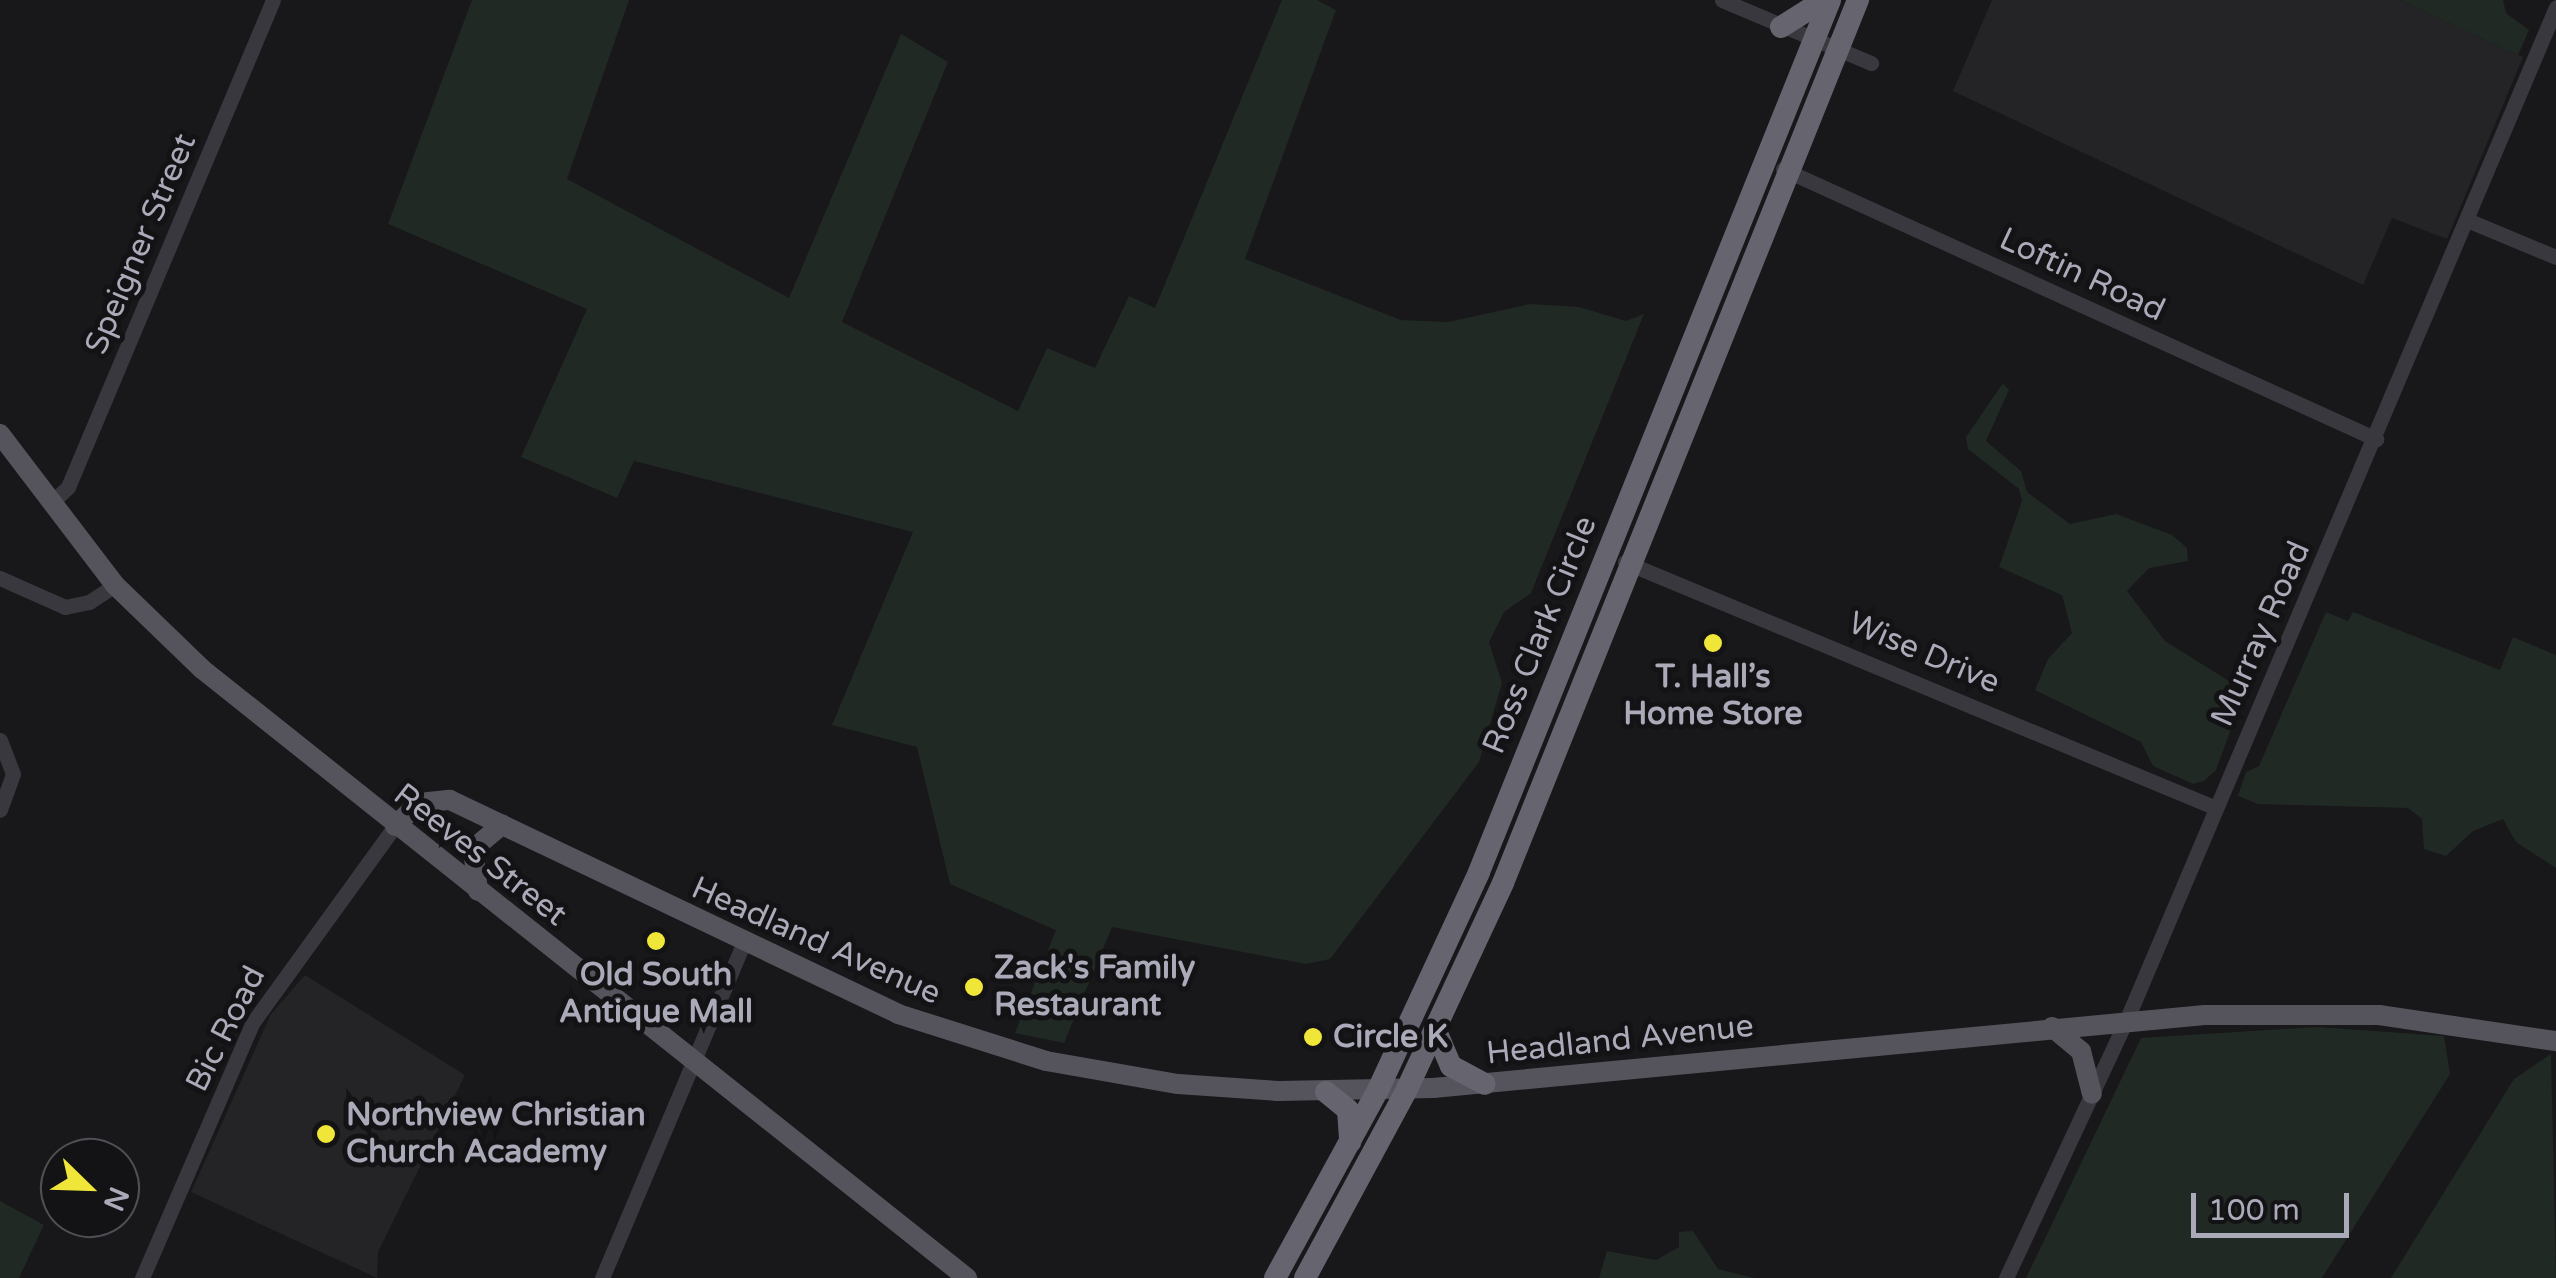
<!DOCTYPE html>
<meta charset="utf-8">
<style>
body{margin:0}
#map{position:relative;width:2556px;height:1278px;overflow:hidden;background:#181719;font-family:"Varela Round",sans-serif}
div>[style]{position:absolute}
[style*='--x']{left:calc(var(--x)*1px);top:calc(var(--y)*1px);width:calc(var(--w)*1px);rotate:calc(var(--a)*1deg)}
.built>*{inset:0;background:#242326}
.green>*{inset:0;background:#212924}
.minor>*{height:15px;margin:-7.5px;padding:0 7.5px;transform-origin:7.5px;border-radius:7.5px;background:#39383e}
.major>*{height:20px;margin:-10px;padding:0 10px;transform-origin:10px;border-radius:10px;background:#55545d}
.highway>*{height:22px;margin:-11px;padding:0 11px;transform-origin:11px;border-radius:11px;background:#65646f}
.dots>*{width:28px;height:28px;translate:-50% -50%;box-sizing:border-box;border:5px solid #131214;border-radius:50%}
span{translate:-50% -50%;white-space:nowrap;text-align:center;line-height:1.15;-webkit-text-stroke:10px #131214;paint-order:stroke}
.street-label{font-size:32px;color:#aaaab9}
.poi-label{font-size:32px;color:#aaaab9;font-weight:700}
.left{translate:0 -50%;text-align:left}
.north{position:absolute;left:40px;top:1138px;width:100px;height:100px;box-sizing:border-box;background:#131214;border:2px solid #4f4f56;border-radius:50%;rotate:113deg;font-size:28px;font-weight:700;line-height:40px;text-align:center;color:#aaaab9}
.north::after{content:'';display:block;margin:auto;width:35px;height:45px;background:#f0e639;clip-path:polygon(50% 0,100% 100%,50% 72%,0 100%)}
.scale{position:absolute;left:2191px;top:1193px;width:158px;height:45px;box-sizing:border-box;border:5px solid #aaaab9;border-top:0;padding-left:12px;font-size:30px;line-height:35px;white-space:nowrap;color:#aaaab9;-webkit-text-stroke:8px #131214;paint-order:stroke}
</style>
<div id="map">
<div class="built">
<div style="clip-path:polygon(1992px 0,2400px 0,2523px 57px,2447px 239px,2392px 218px,2363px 285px,1953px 91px)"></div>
<div style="clip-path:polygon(305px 975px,465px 1075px,378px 1252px,377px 1278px,191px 1192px,271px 1014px)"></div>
</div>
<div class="green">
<div style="clip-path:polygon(472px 0,629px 0,567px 179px,789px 298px,901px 34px,948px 62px,842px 322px,1018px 411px,1047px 348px,1095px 368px,1129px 296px,1155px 308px,1282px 0,1317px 0,1336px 10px,1245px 259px,1401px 320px,1448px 322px,1530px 304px,1579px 307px,1626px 321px,1644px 314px,1531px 593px,1504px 612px,1489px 642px,1502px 683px,1479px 762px,1330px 959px,1306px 964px,1112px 927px,1064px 1043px,1015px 1033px,1056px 930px,950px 884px,917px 747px,832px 725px,913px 532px,634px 461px,617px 498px,521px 457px,587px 309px,388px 224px)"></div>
<div style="clip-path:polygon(2400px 0,2503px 0,2506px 13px,2529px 30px,2518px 55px)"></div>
<div style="clip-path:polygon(2003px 383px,2009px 390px,1986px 441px,2021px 471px,2027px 492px,2070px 524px,2116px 514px,2172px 535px,2187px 548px,2188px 561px,2149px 568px,2127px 591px,2165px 641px,2245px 691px,2216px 770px,2204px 781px,2193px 784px,2153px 766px,2141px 742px,2035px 690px,2048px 659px,2072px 633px,2062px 595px,1999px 567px,2022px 501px,2019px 489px,1968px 449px,1966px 437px)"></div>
<div style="clip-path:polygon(2326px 612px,2348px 621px,2353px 612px,2500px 670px,2513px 637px,2556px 655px,2556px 868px,2516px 842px,2503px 819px,2473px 831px,2446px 856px,2424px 849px,2422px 819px,2408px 808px,2258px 804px,2238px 796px,2246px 772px,2259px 766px)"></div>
<div style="clip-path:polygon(2317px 1027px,2444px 1036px,2450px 1074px,2322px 1278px,2026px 1278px,2141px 1038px)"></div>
<div style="clip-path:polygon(2551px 1054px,2556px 1278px,2391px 1278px,2514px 1079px)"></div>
<div style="clip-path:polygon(0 1201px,44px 1225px,19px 1278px,0 1278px)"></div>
<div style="clip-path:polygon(1693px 1231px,1718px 1269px,1754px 1278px,1599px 1278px,1607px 1251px,1656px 1260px,1679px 1247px,1679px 1232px)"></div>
</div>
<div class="minor">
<div style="--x:1722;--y:0;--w:162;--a:22.9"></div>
<div style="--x:1783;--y:169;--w:652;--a:24.48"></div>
<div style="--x:2467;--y:220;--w:96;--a:22.6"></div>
<div style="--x:51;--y:503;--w:23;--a:-43"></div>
<div style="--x:68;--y:487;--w:528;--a:-67.17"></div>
<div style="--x:1625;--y:562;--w:640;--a:22.6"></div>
<div style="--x:0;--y:578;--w:71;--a:24"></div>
<div style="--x:65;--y:607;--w:25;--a:-12"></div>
<div style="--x:89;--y:602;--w:31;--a:-33"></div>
<div style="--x:0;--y:740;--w:36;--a:69"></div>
<div style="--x:13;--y:774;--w:38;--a:110"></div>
<div style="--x:142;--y:1278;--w:279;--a:-66.6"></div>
<div style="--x:253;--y:1022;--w:242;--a:-54.1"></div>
<div style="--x:602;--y:1278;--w:363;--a:-67.1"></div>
<div style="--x:2006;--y:1278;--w:284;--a:-65"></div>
<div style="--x:2126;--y:1021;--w:1101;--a:-67.02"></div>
</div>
<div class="major">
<div style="--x:0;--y:434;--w:190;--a:52.7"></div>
<div style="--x:115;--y:585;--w:121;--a:44"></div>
<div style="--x:202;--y:669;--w:978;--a:38.52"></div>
<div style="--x:395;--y:826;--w:33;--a:-44"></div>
<div style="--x:419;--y:803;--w:31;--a:-6"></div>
<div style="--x:450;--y:800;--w:496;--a:25.5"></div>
<div style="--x:898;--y:1014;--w:155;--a:17.6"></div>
<div style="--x:1046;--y:1061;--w:134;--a:9.9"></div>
<div style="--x:1178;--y:1084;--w:100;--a:4"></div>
<div style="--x:1278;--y:1091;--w:155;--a:-1.1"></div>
<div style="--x:1433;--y:1088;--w:775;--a:-5.4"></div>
<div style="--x:2205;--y:1015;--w:174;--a:0"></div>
<div style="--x:2379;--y:1015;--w:179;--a:8.4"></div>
<div style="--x:478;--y:891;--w:42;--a:-96.8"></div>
<div style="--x:473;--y:849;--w:38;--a:-40"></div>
<div style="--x:2052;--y:1027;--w:38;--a:40"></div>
<div style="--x:2081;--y:1051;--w:44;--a:75.7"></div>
</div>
<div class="highway">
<div style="--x:1781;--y:27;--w:51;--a:-32.1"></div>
<div style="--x:1436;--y:1031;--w:38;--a:67"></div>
<div style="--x:1451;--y:1066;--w:38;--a:28"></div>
<div style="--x:1326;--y:1092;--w:28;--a:39"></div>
<div style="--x:1348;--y:1110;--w:32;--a:86"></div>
<div style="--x:1275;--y:1278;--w:214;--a:-61.3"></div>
<div style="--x:1378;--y:1090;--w:240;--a:-65.1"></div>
<div style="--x:1479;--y:872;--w:940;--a:-68.07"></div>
<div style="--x:1305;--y:1278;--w:215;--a:-61.6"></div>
<div style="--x:1407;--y:1089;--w:227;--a:-65"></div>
<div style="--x:1503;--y:883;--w:952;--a:-68.1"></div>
</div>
<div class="dots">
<div style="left:1713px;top:643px;background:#f0e639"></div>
<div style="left:656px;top:941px;background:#f0e639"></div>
<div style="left:974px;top:987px;background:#f0e639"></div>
<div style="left:1313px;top:1037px;background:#f0e639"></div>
<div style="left:326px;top:1134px;background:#f0e639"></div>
</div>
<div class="street-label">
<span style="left:141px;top:244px;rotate:-67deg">Speigner Street</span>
<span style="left:2082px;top:275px;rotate:25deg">Loftin Road</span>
<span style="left:2261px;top:634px;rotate:-66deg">Murray Road</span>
<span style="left:1540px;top:635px;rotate:-68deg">Ross Clark Circle</span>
<span style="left:1924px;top:653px;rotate:23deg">Wise Drive</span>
<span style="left:480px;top:855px;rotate:38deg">Reeves Street</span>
<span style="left:816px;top:941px;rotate:24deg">Headland Avenue</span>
<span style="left:226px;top:1029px;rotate:-63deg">Bic Road</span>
<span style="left:1620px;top:1040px;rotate:-6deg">Headland Avenue</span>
</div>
<div class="poi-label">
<span style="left:1713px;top:696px">T. Hall’s<br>Home Store</span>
<span class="left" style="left:994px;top:987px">Zack's Family<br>Restaurant</span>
<span style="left:656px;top:994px">Old South<br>Antique Mall</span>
<span class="left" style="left:1333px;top:1037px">Circle K</span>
<span class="left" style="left:346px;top:1134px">Northview Christian<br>Church Academy</span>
</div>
<div class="north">N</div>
<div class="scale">100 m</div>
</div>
